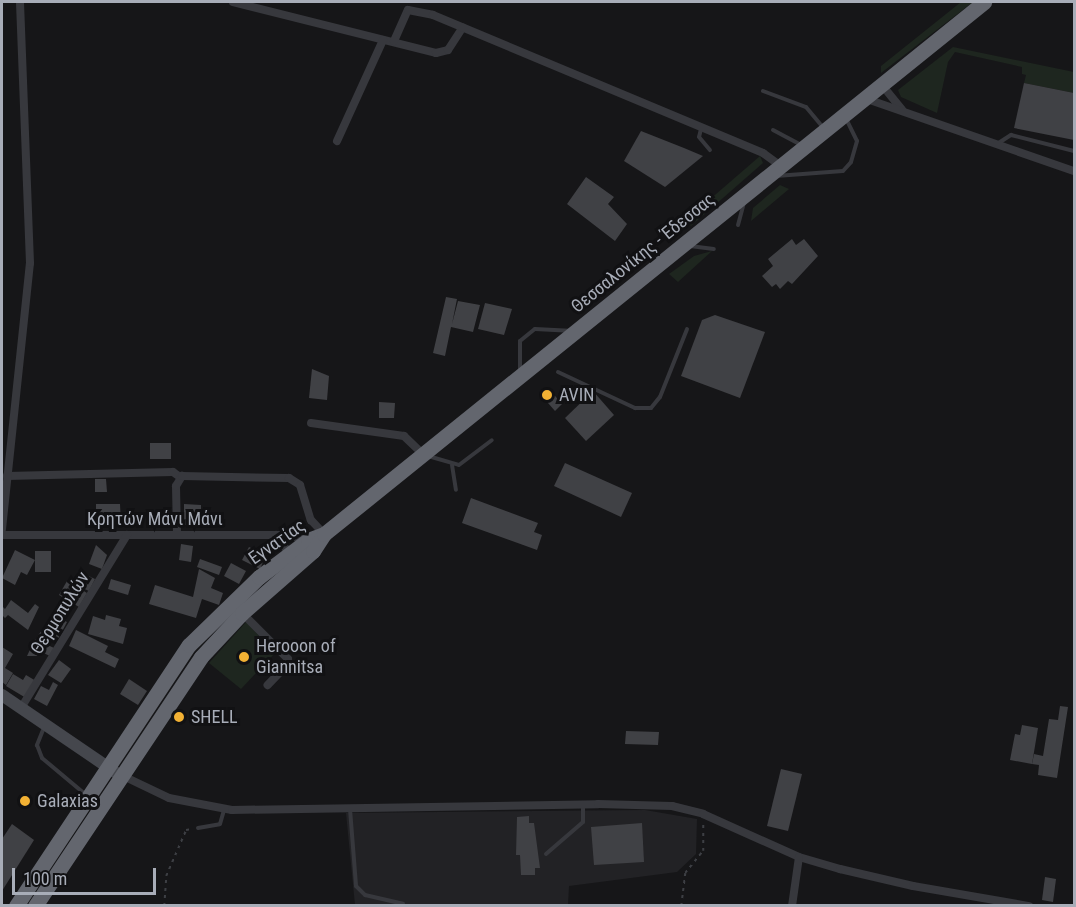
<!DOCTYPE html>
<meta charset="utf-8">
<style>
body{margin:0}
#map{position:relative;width:1076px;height:907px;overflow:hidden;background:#161618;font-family:"Roboto Condensed",sans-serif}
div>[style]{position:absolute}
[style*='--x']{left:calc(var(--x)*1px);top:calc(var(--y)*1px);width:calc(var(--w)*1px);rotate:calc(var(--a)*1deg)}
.built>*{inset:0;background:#222225}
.green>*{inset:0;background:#1e261f}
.building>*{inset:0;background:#404145}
.path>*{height:1.5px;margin-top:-0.75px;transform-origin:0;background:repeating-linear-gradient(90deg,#3d3f44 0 3px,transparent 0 7.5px)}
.lane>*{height:4px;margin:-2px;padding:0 2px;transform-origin:2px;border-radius:2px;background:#37383d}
.street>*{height:8px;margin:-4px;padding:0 4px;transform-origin:4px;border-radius:4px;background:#37383d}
.secondary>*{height:12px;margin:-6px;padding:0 6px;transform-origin:6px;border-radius:6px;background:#45474d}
.highway>*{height:15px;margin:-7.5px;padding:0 7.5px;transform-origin:7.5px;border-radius:7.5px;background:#63666e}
.dots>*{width:16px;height:16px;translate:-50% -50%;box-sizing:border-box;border:3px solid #111113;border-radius:50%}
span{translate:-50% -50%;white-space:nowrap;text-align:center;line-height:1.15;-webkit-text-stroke:6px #111113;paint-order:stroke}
.street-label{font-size:18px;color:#a8adb8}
.poi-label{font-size:18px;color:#a8adb8}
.left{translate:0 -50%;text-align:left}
.frame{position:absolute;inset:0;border:3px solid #a8adb8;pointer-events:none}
.scale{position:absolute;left:12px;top:868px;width:144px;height:27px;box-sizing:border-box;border:3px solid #a8adb8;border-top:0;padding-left:8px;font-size:18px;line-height:21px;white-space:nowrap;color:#a8adb8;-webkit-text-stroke:4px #111113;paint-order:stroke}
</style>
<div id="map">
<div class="built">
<div style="clip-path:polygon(645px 810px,697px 819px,696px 854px,677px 872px,569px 886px,568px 905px,355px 905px,346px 813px)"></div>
</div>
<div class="green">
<div style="clip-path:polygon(961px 2px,973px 2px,881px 73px,881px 66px)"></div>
<div style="clip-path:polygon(953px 47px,1074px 72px,1074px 93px,1024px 83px,1026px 75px,1022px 74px,1022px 67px,955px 52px,948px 62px,937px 113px,901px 97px,898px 90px)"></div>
<div style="clip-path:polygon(760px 156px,763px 163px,691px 226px,686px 220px)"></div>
<div style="clip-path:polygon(780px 185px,789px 189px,751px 221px,753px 208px)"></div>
<div style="clip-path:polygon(712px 251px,678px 282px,669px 274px,694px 256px)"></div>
<div style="clip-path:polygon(246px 622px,275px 653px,241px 689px,209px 663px)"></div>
</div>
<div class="building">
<div style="clip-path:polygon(1024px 83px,1074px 93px,1074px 140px,1014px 128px)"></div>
<div style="clip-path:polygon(641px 131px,684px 148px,703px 156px,665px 187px,624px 161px)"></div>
<div style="clip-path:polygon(586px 177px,614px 197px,608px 204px,627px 224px,615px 241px,567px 204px)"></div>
<div style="clip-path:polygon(792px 239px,796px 245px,804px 239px,818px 256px,792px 284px,788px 281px,780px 289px,776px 284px,772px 287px,762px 276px,773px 266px,768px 259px)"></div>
<div style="clip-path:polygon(446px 297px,457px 299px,452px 324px,458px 301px,480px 305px,473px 332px,451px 327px,445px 356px,433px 353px)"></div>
<div style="clip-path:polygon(485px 303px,512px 309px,504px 335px,478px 329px)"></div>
<div style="clip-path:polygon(715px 315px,765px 332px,740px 398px,681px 376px,702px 320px)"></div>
<div style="clip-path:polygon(312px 369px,329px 376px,327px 400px,309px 398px)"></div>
<div style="clip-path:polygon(549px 389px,562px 404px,555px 411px,541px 395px)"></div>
<div style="clip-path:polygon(593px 391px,614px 415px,586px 441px,565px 418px)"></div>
<div style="clip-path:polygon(379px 402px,395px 403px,394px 418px,379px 418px)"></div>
<div style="clip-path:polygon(150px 443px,171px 443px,171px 459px,150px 459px)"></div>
<div style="clip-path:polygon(565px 463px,632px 493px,621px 517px,554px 486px)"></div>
<div style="clip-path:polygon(95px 479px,106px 479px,107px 492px,95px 492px)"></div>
<div style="clip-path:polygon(471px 498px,538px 523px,534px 532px,542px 535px,537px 550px,462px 523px)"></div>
<div style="clip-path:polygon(96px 504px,120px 504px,121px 524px,96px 525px)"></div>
<div style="clip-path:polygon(184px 504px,201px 505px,201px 525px,184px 525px)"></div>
<div style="clip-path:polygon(181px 544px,193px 546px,191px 562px,179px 560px)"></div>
<div style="clip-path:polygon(96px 545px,107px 555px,102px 569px,89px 564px)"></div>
<div style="clip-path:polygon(249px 547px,266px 555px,260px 569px,242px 560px)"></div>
<div style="clip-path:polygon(15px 550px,35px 560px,27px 575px,21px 572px,15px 585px,2px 578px)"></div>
<div style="clip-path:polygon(35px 551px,51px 551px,51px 572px,35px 572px)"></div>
<div style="clip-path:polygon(200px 559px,222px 567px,219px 575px,197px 567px)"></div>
<div style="clip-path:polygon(231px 563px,246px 571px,239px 584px,224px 576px)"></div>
<div style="clip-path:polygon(199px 569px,215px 578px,211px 588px,223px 593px,219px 605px,202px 599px,196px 618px,149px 604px,155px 585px,193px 597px)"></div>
<div style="clip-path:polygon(78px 571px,95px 579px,89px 591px,76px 585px)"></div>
<div style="clip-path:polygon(111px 579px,131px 585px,128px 595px,108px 589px)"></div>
<div style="clip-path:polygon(67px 581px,87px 593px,79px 607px,59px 595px)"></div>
<div style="clip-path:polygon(11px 600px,28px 613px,35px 604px,39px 607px,28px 630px,8px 615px,5px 618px,2px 615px,2px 606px,5px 609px)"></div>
<div style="clip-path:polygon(53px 615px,67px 622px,58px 639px,54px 637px,50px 643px,37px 637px)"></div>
<div style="clip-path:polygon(106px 615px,121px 619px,119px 626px,127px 628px,123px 644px,88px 634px,93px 616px,105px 620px)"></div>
<div style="clip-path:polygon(76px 630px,108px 646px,105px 652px,119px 659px,115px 668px,69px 646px)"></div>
<div style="clip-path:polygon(35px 639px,54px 648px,50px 656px,39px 651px,37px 656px,27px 656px)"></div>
<div style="clip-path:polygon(2px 647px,13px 654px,5px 668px,13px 673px,6px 685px,2px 682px)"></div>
<div style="clip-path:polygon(59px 660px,71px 669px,61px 683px,48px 675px)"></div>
<div style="clip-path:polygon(13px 674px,23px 680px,26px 675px,36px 681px,26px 698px,6px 686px)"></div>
<div style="clip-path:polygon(129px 679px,147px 691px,138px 705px,120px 694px)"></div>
<div style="clip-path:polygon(53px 682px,58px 685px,47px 706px,34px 699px,41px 686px,49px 690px)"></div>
<div style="clip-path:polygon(1060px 706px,1068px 707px,1057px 778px,1038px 775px,1039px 765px,1032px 764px,1034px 754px,1043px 756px,1049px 719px,1058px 720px)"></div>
<div style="clip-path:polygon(1022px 725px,1038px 728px,1032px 764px,1010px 760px,1015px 734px,1020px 735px)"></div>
<div style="clip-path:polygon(626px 731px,659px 732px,658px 745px,625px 744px)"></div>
<div style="clip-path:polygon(781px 769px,802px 774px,788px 831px,767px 826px)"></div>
<div style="clip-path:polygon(529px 816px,529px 823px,534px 823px,540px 868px,535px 868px,535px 875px,521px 875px,520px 855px,516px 855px,517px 817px)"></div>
<div style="clip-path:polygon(642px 823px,644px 862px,594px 865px,591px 827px)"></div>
<div style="clip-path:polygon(12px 824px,34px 840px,2px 891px,2px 839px)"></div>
<div style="clip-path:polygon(1045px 877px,1056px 879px,1053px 902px,1042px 900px)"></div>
</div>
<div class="path">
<div style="--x:164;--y:906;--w:30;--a:-86"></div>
<div style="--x:166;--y:876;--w:50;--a:-66.5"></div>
<div style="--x:186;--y:830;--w:6;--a:-9"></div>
<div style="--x:681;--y:906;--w:33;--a:-83"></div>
<div style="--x:685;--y:873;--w:28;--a:-51"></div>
<div style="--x:703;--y:851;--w:28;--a:-90"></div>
</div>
<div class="lane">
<div style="--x:763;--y:91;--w:46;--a:20.4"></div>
<div style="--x:806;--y:107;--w:26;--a:50"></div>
<div style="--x:701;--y:129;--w:8;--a:104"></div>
<div style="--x:699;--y:137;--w:17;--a:50"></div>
<div style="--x:773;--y:130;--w:32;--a:28"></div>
<div style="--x:997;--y:144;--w:17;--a:-33"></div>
<div style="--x:1011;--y:135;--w:65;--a:14.3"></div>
<div style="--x:776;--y:176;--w:67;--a:-4.3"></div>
<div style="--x:843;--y:171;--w:12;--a:-48"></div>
<div style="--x:851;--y:162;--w:22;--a:-74"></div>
<div style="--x:857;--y:141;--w:25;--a:-116"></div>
<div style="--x:738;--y:225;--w:23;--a:-75"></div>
<div style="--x:690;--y:246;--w:24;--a:7"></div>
<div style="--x:520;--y:370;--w:29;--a:-90"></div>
<div style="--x:520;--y:341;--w:19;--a:-39"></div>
<div style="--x:535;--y:329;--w:34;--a:3"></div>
<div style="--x:558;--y:372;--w:85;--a:25.1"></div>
<div style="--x:635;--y:408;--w:16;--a:0"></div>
<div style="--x:651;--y:408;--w:14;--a:-51"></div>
<div style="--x:660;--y:397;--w:73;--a:-68.3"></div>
<div style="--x:428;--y:456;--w:32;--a:16"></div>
<div style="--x:459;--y:465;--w:41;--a:-37.1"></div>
<div style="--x:452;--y:465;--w:25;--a:81"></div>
<div style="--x:45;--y:725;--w:22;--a:112"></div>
<div style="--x:37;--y:745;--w:14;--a:69"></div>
<div style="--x:42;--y:758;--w:56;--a:39.9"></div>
<div style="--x:350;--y:809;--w:77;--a:85.5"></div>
<div style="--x:356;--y:886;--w:13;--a:45"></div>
<div style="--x:365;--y:895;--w:39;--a:13"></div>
<div style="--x:198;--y:828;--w:22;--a:-10"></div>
<div style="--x:220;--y:824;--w:15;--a:-74"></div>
<div style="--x:546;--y:854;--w:49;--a:-40.9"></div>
<div style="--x:583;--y:822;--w:17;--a:-90"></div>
</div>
<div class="street">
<div style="--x:233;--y:2;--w:209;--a:14.1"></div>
<div style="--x:436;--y:53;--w:12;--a:-14"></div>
<div style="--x:448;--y:50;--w:27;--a:-57"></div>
<div style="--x:394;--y:41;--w:34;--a:-66"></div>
<div style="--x:408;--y:10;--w:25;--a:11"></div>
<div style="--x:433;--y:15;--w:358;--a:22.7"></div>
<div style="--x:763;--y:153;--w:22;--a:36"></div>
<div style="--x:882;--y:85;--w:32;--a:51"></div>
<div style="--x:864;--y:98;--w:222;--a:19.2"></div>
<div style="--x:337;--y:141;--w:111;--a:-65.5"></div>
<div style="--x:311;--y:423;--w:94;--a:8"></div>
<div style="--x:404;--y:436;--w:28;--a:44"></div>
<div style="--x:7;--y:476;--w:166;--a:-1.4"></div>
<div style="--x:173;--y:472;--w:9;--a:36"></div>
<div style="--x:2;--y:529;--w:267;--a:-84"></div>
<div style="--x:30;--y:263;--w:261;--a:-92.2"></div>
<div style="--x:177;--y:534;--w:48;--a:-91.2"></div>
<div style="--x:176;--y:486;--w:12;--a:-59"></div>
<div style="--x:182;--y:476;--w:107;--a:1.1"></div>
<div style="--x:289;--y:478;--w:13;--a:32"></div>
<div style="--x:300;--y:485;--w:37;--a:73"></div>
<div style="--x:311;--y:520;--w:19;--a:47"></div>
<div style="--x:2;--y:535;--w:283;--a:0"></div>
<div style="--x:285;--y:535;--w:24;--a:12"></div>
<div style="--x:276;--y:535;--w:22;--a:54"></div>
<div style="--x:242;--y:613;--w:65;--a:45"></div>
<div style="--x:288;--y:659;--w:6;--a:99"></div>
<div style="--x:287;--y:665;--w:28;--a:134"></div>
<div style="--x:21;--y:708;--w:203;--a:-58.5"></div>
<div style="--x:121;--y:775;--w:53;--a:25.6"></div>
<div style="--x:169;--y:798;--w:64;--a:10.8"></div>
<div style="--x:232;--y:810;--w:366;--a:-0.9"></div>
<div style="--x:598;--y:804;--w:74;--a:1.5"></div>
<div style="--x:672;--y:806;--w:32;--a:14"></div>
<div style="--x:703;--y:814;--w:105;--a:24.1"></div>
<div style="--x:799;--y:857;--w:43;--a:16.3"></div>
<div style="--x:840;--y:869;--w:75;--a:13.1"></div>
<div style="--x:913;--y:886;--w:118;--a:9.8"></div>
<div style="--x:792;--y:906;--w:49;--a:-81.9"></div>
</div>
<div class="secondary">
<div style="--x:2;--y:695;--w:137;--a:34.3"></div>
</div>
<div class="highway">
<div style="--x:16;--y:906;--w:313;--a:-56.5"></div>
<div style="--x:189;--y:645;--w:98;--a:-44.2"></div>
<div style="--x:259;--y:577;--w:61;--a:-37.1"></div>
<div style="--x:308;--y:540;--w:17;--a:-21"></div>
<div style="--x:35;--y:906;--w:299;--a:-56.3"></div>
<div style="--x:201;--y:657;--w:60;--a:-47"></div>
<div style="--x:242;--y:613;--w:94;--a:-41.1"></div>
<div style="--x:313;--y:551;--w:20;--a:-57"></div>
<div style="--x:324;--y:534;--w:848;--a:-38.87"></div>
</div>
<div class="dots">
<div style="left:547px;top:395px;background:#f2b134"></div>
<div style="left:244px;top:657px;background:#f2b134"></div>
<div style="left:179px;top:717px;background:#f2b134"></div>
<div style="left:25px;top:801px;background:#f2b134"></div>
</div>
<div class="street-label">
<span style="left:643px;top:253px;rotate:-39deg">Θεσσαλονίκης - Έδεσσας</span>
<span style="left:155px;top:519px">Κρητών Μάνι Μάνι</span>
<span style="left:277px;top:542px;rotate:-35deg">Εγνατίας</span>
<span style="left:60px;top:613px;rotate:-58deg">Θερμοπυλών</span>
</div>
<div class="poi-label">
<span class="left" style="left:559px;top:395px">AVIN</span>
<span class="left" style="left:256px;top:657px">Herooon of<br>Giannitsa</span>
<span class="left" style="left:191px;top:717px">SHELL</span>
<span class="left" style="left:37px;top:801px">Galaxias</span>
</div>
<div class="frame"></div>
<div class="scale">100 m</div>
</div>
